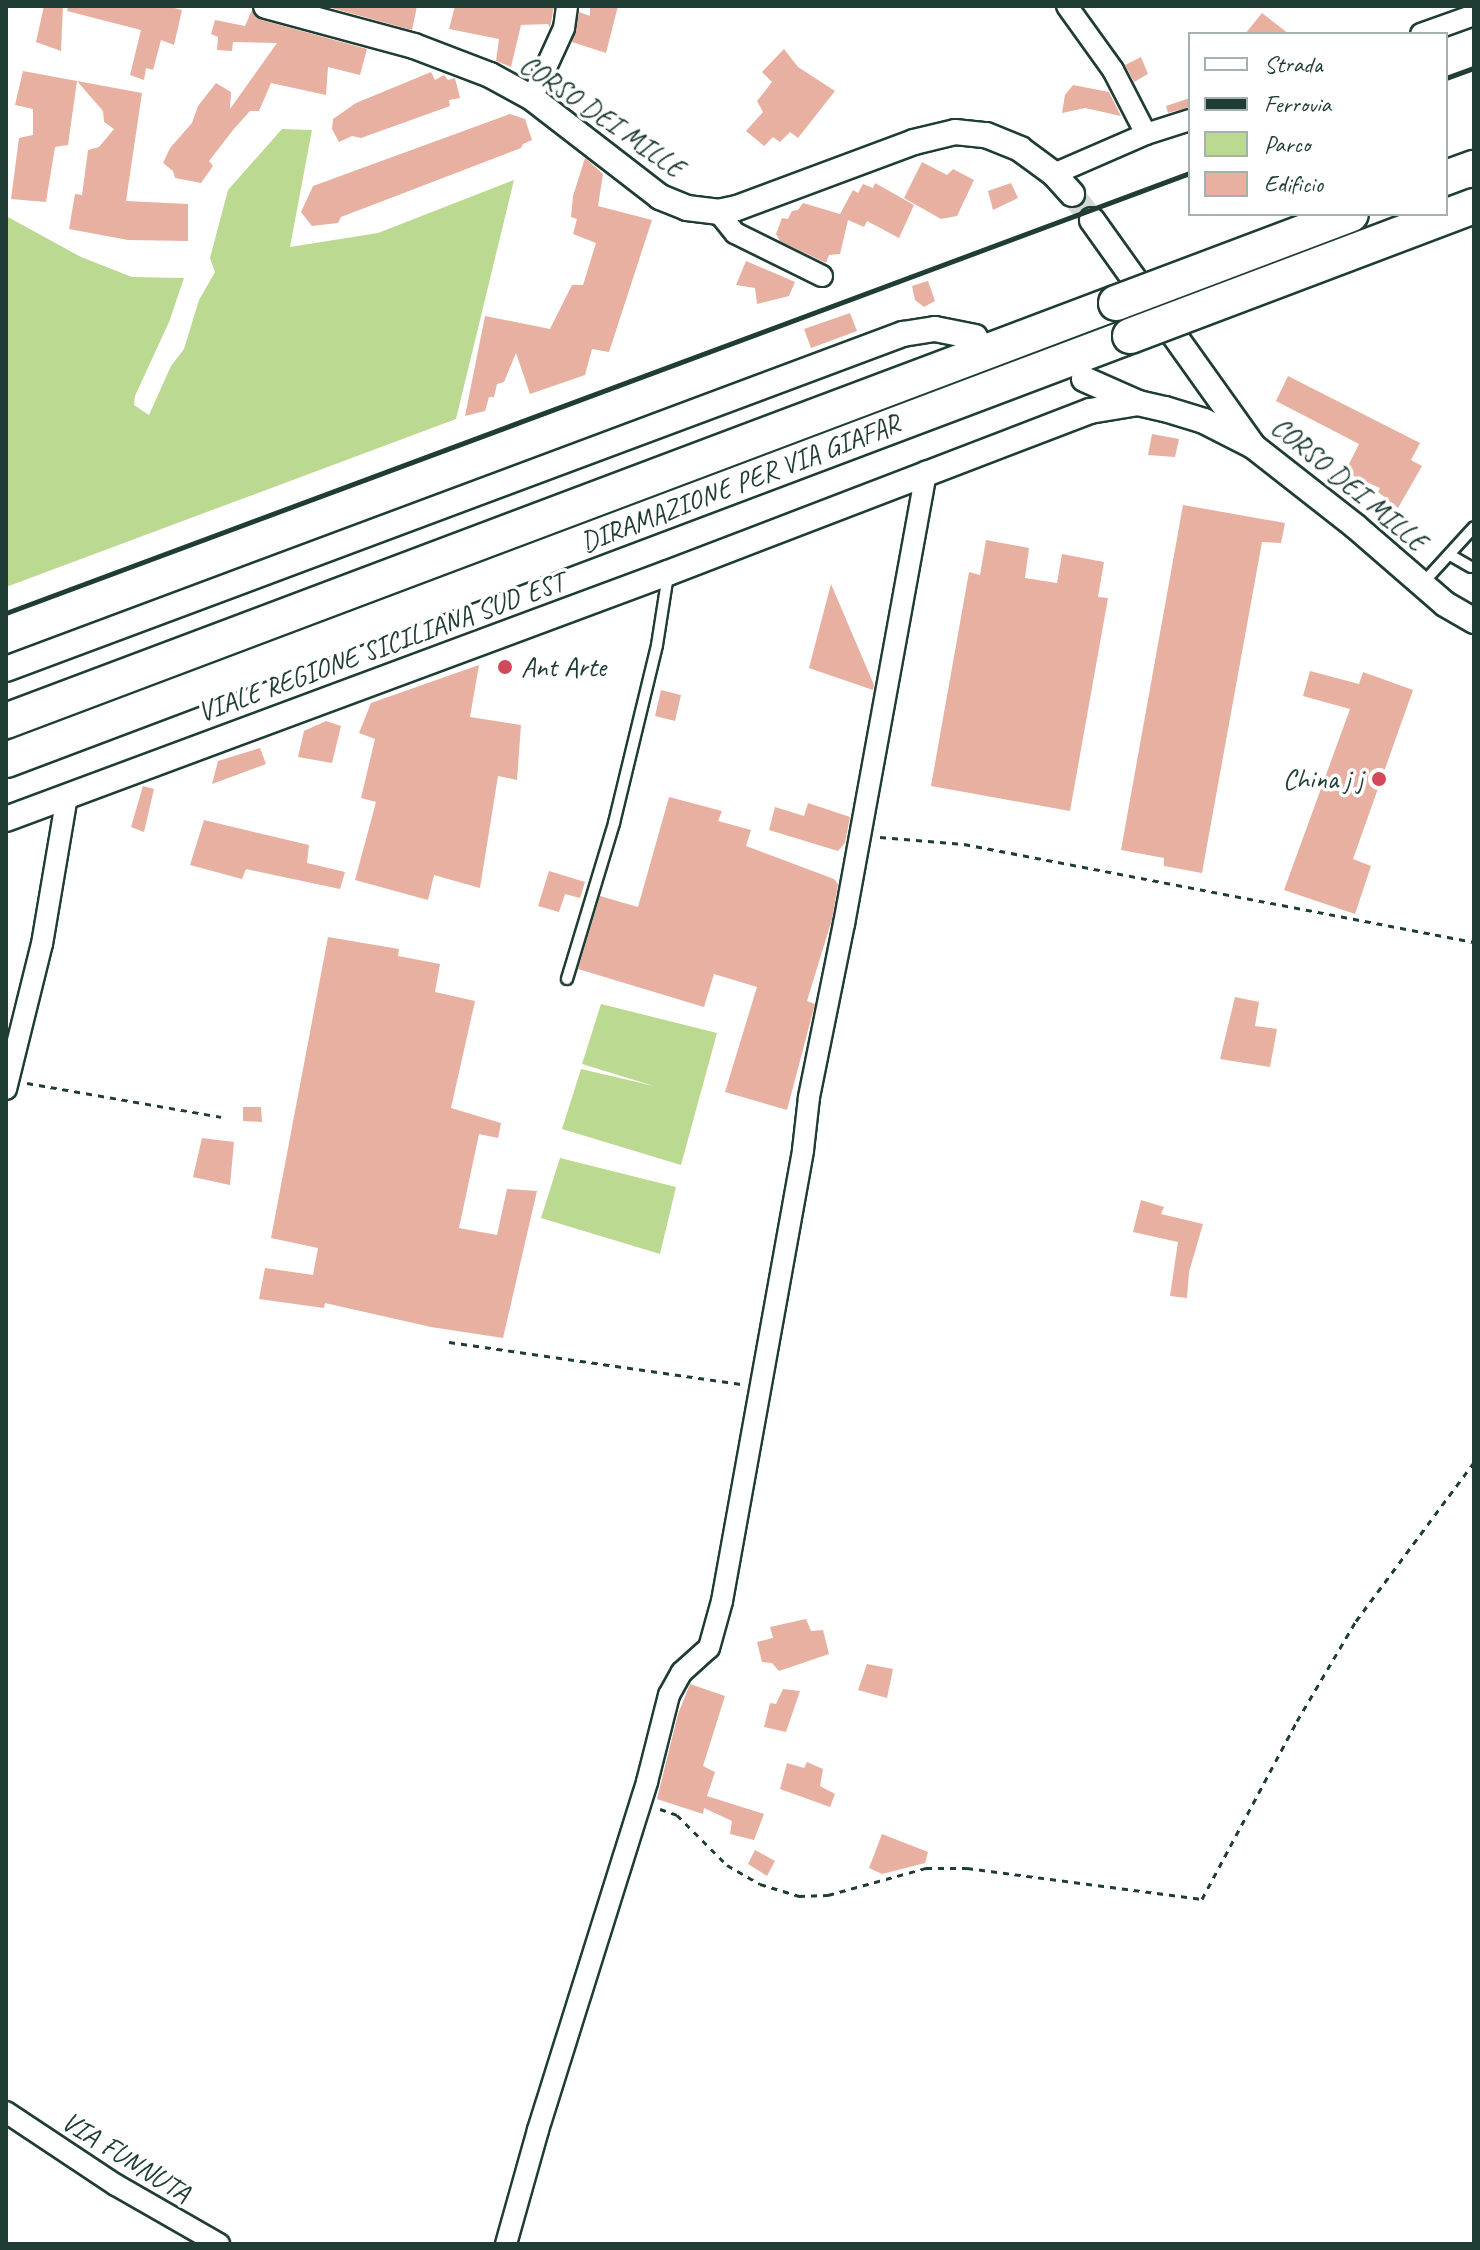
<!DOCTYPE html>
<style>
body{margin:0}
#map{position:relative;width:1480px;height:2250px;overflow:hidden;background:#fff;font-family:Caveat,sans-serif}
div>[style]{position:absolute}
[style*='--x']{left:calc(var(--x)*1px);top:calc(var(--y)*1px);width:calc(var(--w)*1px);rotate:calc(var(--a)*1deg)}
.green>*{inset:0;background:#bcd991}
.building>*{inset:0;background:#e8b0a0}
.tertiary-tunnel>*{height:24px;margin-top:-12px;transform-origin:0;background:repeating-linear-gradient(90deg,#d2d8d6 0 24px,transparent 0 36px)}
.path>*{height:3px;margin-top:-1.5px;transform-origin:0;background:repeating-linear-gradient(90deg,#1f3d34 0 6px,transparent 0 12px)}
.roads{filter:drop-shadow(2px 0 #1f3d34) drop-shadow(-2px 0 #1f3d34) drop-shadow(0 2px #1f3d34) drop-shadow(0 -2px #1f3d34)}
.service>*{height:10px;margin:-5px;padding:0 5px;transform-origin:5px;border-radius:5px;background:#fff}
.minor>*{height:20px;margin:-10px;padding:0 10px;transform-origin:10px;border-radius:10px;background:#fff}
.tertiary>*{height:24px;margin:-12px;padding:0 12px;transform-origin:12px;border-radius:12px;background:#fff}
.motorway>*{height:34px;margin:-17px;padding:0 17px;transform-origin:17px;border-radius:17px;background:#fff}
.rail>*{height:5px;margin:-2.5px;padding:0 2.5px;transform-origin:2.5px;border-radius:2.5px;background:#1f3d34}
.bridges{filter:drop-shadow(2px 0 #1f3d34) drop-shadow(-2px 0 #1f3d34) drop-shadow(0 2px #1f3d34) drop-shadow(0 -2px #1f3d34)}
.motorway-bridge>*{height:34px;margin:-17px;padding:0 17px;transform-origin:17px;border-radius:17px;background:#fff}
.dots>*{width:22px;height:22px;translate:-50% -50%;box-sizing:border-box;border:4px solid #fff;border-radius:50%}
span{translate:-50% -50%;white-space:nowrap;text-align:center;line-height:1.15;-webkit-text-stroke:7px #fff;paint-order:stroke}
.street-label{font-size:28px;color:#1f3d34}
.poi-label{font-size:28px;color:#1f3d34}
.left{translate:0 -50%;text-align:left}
.right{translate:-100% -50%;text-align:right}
.frame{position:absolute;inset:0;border:8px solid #1f3d34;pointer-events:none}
.legend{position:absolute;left:1188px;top:32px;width:260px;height:184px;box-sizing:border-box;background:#fff;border:2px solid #a5b1ae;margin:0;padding:10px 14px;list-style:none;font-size:24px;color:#1f3d34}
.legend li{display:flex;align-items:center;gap:16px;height:40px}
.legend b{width:40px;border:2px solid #a5b1ae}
</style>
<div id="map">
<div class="green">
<div style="clip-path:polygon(282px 129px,312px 130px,290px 247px,378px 233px,514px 180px,456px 419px,6px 587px,6px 216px,81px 257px,132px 277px,184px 278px,169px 322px,135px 396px,134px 405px,149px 415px,171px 366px,184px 349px,199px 300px,215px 272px,210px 258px,228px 190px)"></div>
<div style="clip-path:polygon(601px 1004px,717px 1033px,681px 1165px,562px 1129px,581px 1069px,654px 1086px,582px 1064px)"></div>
<div style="clip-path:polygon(560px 1158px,676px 1187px,660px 1254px,541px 1218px)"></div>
</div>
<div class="building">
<div style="clip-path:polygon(44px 6px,63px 6px,61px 51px,36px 42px)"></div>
<div style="clip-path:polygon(68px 6px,167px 6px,182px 10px,174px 45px,161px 40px,153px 70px,146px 68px,144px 80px,130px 75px,141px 30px,67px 11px)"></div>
<div style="clip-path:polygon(324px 6px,417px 6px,412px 30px)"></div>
<div style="clip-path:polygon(455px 6px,554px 6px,550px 28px,548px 24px,521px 25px,511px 67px,496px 61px,499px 39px,449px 29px)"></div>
<div style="clip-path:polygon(590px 6px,618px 6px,606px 53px,572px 42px,579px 12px,590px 16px)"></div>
<div style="clip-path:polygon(252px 10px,262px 20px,367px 49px,360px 75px,328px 67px,326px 95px,271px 83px,259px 111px,250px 111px,233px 130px,209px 161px,213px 166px,201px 183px,175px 178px,173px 171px,163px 163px,170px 148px,192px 123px,198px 106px,216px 83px,231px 92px,230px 109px,277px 43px,233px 42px,232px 51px,217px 50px,218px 37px,211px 34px,215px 20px,245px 26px)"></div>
<div style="clip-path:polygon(1262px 13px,1289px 34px,1245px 34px)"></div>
<div style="clip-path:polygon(784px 49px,798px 67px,835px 91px,798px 138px,790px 132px,780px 142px,773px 137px,764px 146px,746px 131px,763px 112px,757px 101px,772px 82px,762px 72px)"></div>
<div style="clip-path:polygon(1141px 57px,1148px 74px,1134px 82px,1125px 65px)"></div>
<div style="clip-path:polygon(23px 71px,77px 81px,68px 145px,55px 147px,46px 202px,11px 199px,19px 138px,33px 135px,33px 109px,15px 105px)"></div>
<div style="clip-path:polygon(431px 72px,435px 80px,444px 75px,448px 80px,455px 78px,460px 98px,449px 100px,450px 106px,361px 138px,352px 136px,339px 142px,332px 129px,333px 119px,356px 103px)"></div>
<div style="clip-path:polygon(77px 81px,142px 93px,126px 201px,188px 204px,188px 241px,128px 240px,69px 229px,75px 194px,82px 195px,88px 150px,99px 147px,114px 129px,104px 122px,103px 111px)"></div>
<div style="clip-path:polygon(1073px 85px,1109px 92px,1121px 116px,1085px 108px,1062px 113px,1065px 95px)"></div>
<div style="clip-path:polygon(1190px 98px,1190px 107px,1168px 113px,1166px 106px)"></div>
<div style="clip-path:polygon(510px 114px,525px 119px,532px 140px,523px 144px,521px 148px,341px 217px,338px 223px,312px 226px,301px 212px,313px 186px)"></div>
<div style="clip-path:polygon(585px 158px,603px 174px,598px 206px,652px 220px,609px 352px,592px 349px,585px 375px,530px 394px,516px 353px,504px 382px,497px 384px,494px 397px,489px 397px,485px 411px,465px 416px,485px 316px,550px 329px,572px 285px,583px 285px,596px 243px,573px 234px,577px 219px,571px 217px,573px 196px)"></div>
<div style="clip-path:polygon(922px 162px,947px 175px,953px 169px,974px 180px,957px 216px,941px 219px,904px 198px)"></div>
<div style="clip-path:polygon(875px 183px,914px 205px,899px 238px,867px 221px,864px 227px,848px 220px,840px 254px,829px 255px,826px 263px,780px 241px,776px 234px,782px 218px,788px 219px,792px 211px,798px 210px,803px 203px,840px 214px,853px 190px,858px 193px,863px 184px,873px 188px)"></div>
<div style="clip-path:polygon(1011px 183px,1018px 198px,993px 210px,988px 191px)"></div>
<div style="clip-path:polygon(746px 261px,795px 282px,789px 296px,757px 304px,755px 288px,736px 285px)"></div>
<div style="clip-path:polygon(928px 281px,935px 301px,924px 307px,915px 300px,912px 286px)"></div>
<div style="clip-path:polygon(850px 313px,857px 331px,811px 348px,804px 329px)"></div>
<div style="clip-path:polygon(1288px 376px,1420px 443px,1411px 460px,1422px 466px,1398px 508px,1378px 492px,1380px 488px,1345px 472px,1359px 444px,1276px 401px)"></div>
<div style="clip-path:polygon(1152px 434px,1179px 439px,1175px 457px,1148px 455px)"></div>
<div style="clip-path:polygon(1183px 505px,1285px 523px,1281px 543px,1262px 542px,1202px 873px,1164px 866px,1164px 858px,1121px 850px)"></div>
<div style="clip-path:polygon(986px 540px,1029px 548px,1025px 578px,1057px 583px,1062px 554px,1104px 562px,1098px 597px,1108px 598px,1070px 811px,931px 786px,969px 572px,980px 575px)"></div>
<div style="clip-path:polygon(831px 584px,874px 685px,873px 690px,809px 668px)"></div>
<div style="clip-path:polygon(479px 665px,470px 717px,521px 725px,517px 780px,498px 776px,480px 888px,434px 875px,428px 900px,355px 880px,376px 802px,361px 798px,375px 739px,359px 733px,371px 703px)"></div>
<div style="clip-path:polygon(1310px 671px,1359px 684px,1363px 672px,1413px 690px,1353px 859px,1371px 866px,1355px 914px,1284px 890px,1350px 709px,1303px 696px)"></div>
<div style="clip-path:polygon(661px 690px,681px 695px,675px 721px,655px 716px)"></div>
<div style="clip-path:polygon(326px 721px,341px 726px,332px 763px,298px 757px,304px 731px)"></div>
<div style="clip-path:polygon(260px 748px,266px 764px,212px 784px,218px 761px)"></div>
<div style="clip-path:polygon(143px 786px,154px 789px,144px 832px,131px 827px)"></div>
<div style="clip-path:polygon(669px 797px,722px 811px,718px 821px,751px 830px,746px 846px,834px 879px,838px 884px,832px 919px,807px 1001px,815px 1004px,787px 1110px,725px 1092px,757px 987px,714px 974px,704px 1007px,578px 969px,600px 896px,638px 907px)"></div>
<div style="clip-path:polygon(808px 803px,850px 817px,845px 843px,838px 851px,769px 830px,775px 807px,804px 816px)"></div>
<div style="clip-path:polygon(204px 820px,309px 845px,307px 863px,345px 872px,340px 889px,246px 869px,242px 879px,190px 865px)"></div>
<div style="clip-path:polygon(549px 871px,585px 882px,580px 898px,565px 894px,559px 912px,538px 906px)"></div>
<div style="clip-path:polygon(328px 937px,399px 949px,398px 956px,440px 964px,435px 992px,475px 1001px,451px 1108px,501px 1123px,498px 1138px,479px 1134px,459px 1228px,497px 1235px,507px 1189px,537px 1191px,503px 1338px,431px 1327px,325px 1303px,324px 1308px,259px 1299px,265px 1268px,313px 1275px,318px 1248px,271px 1238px)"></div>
<div style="clip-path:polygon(1235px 997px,1259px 1002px,1255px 1026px,1277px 1029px,1270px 1067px,1220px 1059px)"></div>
<div style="clip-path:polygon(243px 1107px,261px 1107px,262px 1122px,243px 1121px)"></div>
<div style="clip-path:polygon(202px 1138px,234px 1142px,230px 1185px,193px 1177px)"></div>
<div style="clip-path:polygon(1141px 1200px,1164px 1207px,1161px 1214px,1203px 1224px,1189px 1272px,1187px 1298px,1170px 1296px,1178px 1242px,1133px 1232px)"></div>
<div style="clip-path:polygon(806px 1619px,811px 1631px,823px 1630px,829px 1654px,779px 1671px,772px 1663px,762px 1662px,757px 1642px,773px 1638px,770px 1627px)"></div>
<div style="clip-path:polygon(867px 1664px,893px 1669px,887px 1698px,858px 1690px)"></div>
<div style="clip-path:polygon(690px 1684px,725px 1696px,703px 1766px,715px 1772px,707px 1796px,764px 1814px,754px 1840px,730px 1834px,732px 1821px,704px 1808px,703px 1814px,657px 1799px,678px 1714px)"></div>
<div style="clip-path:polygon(783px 1689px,800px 1691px,786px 1732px,764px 1727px,770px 1703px,776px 1704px)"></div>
<div style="clip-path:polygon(807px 1762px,823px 1769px,820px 1786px,835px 1794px,830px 1807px,780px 1789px,787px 1763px,804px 1768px)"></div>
<div style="clip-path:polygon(882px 1834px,928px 1852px,925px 1863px,882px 1874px,869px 1868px)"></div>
<div style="clip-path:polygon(755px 1850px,775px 1861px,767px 1876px,748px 1864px)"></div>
</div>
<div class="tertiary-tunnel">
<div style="--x:1072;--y:194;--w:33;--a:52"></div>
</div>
<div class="path">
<div style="--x:880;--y:837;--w:84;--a:4.8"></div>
<div style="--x:964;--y:844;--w:519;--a:10.88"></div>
<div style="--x:27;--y:1083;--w:197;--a:9.9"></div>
<div style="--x:449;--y:1342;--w:295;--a:8.2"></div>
<div style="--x:660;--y:1809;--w:18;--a:19"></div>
<div style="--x:677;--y:1815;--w:71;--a:45"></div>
<div style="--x:727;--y:1865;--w:38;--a:30"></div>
<div style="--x:760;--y:1884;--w:41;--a:17.1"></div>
<div style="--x:799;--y:1896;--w:29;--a:-2"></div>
<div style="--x:828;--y:1895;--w:102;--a:-15.4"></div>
<div style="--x:926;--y:1868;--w:41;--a:0"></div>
<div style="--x:967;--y:1868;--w:237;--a:7.5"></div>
<div style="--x:1202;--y:1899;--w:202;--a:-61.9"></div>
<div style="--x:1297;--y:1721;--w:116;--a:-59.5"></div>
<div style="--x:1356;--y:1621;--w:198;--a:-53.4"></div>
</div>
<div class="roads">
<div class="service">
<div style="--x:1450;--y:555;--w:24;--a:30"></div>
<div style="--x:1422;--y:584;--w:77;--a:-47.6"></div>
<div style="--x:567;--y:979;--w:163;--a:-73.2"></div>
<div style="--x:614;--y:823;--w:183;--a:-76.4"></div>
<div style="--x:657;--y:645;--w:71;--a:-81.1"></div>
</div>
<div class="minor">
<div style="--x:1067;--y:6;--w:79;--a:54.3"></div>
<div style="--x:1113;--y:70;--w:72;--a:62.7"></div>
<div style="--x:1421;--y:34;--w:56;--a:-19.7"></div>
<div style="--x:532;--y:98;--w:77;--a:-65.4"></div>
<div style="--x:564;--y:28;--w:22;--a:-82"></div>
<div style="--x:1054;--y:174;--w:100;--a:-23.5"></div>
<div style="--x:1146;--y:134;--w:46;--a:-17.7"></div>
<div style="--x:718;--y:212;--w:27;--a:51"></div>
<div style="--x:735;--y:233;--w:97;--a:26.3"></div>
<div style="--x:6;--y:1089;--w:149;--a:-76.1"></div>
<div style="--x:42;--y:944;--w:150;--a:-80.4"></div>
<div style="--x:6;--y:2112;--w:132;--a:33.6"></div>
<div style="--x:116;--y:2185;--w:119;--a:29.8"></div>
<div style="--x:506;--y:2244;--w:118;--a:-74.3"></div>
<div style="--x:538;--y:2130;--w:365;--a:-72.6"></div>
<div style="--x:647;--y:1782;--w:90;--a:-75.8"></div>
<div style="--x:669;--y:1695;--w:26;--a:-61"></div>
<div style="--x:682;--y:1672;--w:36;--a:-42"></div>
<div style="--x:709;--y:1648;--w:49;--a:-74.5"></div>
<div style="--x:722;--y:1601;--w:458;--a:-79.8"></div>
<div style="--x:803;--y:1150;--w:53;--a:-83.5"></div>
<div style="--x:809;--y:1097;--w:177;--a:-78.6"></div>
<div style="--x:844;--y:924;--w:460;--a:-79.7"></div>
</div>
<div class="tertiary">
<div style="--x:266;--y:6;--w:153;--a:15.1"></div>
<div style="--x:414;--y:46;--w:81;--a:20.9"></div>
<div style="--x:490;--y:75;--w:48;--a:28.7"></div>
<div style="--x:532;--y:98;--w:162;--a:37.7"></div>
<div style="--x:660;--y:197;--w:29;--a:22"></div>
<div style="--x:687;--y:208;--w:31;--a:7"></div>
<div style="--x:718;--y:212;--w:19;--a:-12"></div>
<div style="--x:737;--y:208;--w:189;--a:-20.4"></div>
<div style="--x:914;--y:142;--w:42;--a:-13.7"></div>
<div style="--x:955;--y:132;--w:31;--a:6"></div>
<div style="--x:986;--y:135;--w:37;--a:22"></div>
<div style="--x:1020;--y:149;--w:42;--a:36.3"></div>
<div style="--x:1054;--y:174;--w:27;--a:48"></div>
<div style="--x:1092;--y:220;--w:277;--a:54.5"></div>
<div style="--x:1253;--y:446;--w:130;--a:38.1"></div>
<div style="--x:1355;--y:526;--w:119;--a:40.9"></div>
<div style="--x:1445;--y:604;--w:34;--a:30"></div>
<div style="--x:1084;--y:379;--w:57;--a:23.9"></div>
<div style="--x:6;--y:669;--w:958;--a:-20.48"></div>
<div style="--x:903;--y:334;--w:32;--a:-9"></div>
<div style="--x:935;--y:329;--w:41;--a:11.3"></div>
<div style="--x:6;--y:819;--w:706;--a:-20.39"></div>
<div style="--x:668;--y:573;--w:452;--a:-21"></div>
<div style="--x:1090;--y:411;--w:49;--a:-9.5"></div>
<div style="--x:1138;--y:403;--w:28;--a:13"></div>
<div style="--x:1165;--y:409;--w:41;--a:17.1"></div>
<div style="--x:1204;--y:421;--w:55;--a:27"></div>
</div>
<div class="motorway">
<div style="--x:1446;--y:178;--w:30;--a:-20"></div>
<div style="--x:6;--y:721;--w:1186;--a:-20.64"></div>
<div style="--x:6;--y:760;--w:1201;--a:-20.67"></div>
</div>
</div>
<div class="rail">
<div style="--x:1446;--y:78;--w:30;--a:-20"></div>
<div style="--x:6;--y:613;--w:1263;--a:-20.39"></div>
</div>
<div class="bridges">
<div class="motorway-bridge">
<div style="--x:1116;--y:303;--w:251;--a:-20.7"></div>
<div style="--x:1130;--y:336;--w:368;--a:-20.7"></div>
</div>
</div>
<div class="dots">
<div style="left:505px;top:667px;background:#d1495b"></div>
<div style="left:1379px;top:779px;background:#d1495b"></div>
</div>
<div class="street-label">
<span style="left:602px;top:116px;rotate:35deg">CORSO DEI MILLE</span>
<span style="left:740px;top:483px;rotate:-21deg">DIRAMAZIONE PER VIA GIAFAR</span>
<span style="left:1349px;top:484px;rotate:40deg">CORSO DEI MILLE</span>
<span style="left:381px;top:647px;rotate:-20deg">VIALE REGIONE SICILIANA SUD EST</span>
<span style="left:126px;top:2157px;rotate:32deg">VIA FUNNUTA</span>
</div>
<div class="poi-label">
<span class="left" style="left:521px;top:667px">Ant Arte</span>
<span class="right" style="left:1363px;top:779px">China j j</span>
</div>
<div class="frame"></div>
<ul class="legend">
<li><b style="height:10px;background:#fff"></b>Strada</li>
<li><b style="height:10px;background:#1f3d34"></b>Ferrovia</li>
<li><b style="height:22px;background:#bcd991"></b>Parco</li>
<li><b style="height:22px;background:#e8b0a0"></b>Edificio</li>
</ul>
</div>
